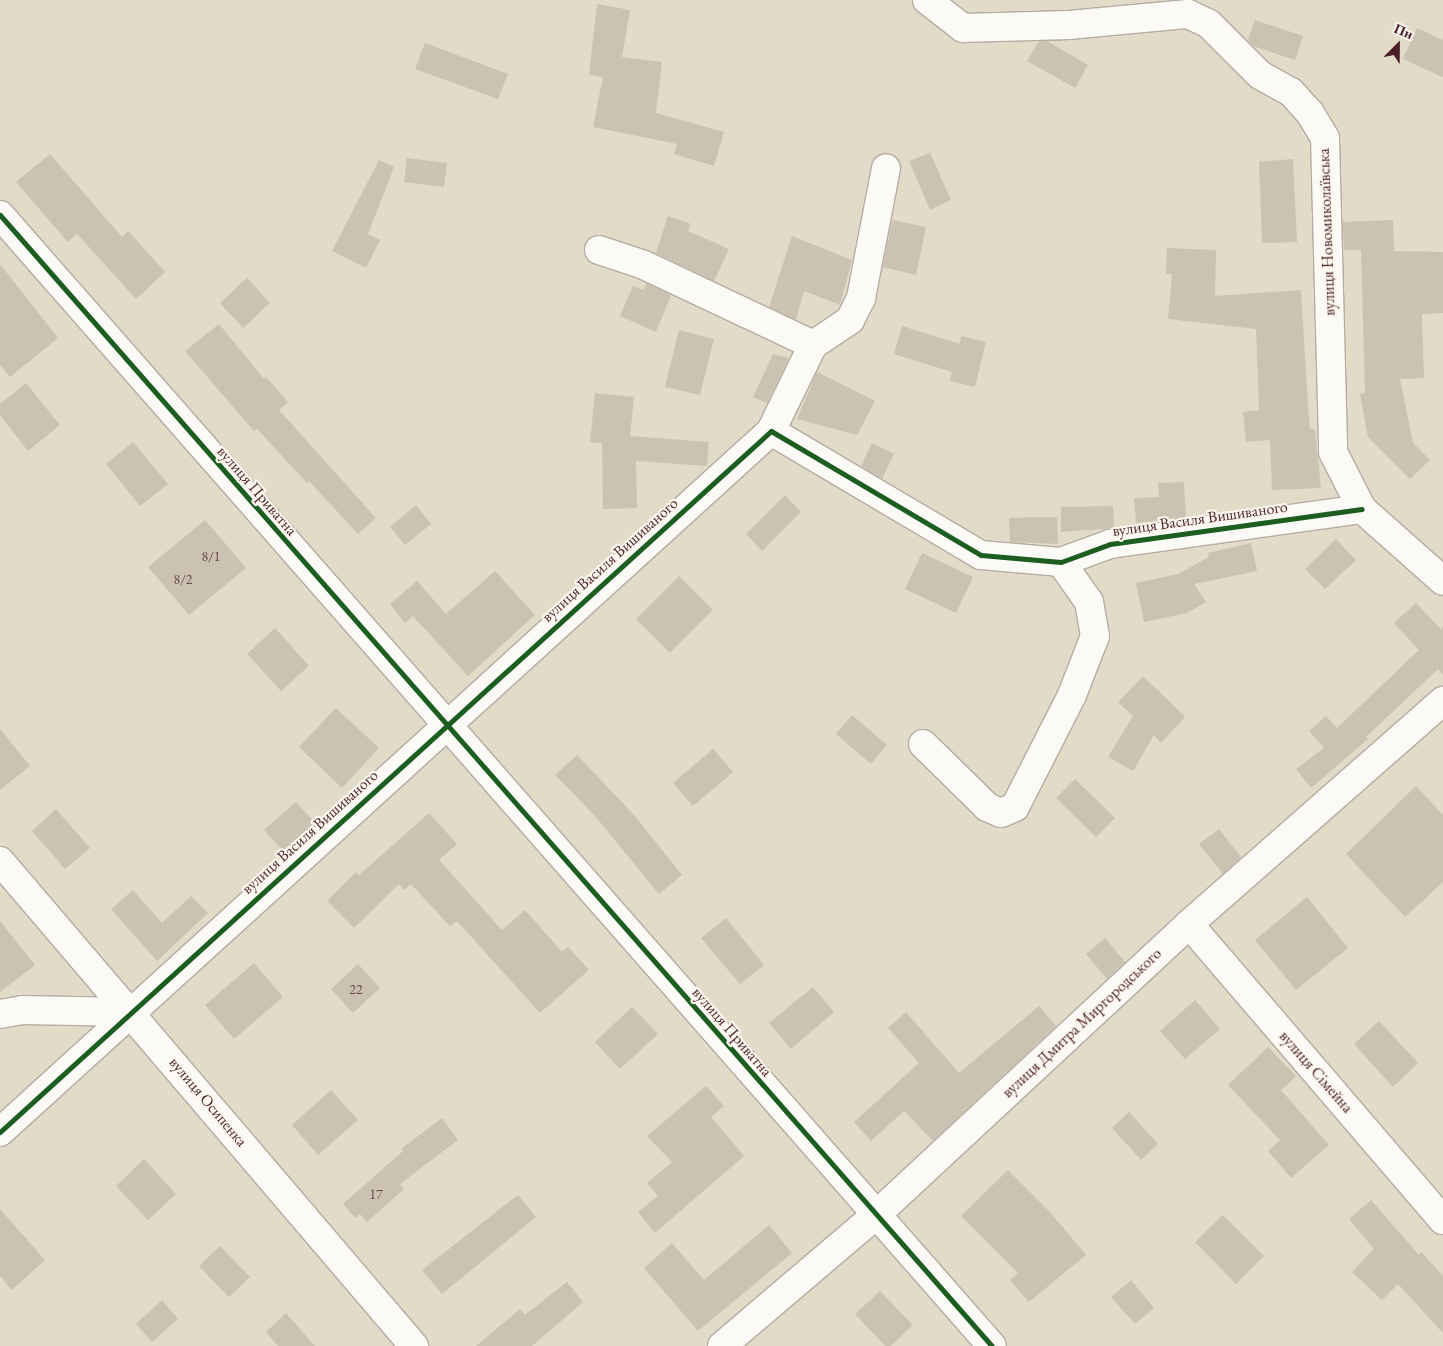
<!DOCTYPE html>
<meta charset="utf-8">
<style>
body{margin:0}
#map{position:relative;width:1443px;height:1346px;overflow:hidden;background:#e2dbc8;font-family:"EB Garamond",serif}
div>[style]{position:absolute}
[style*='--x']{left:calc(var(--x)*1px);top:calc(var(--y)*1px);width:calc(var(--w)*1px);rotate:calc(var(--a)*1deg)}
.building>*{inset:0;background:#cbc2b2}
.roads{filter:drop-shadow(1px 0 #b4aca1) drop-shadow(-1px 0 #b4aca1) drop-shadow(0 1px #b4aca1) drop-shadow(0 -1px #b4aca1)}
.minor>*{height:28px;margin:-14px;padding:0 14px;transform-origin:14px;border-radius:14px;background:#fbfaf7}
.cycleway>*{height:5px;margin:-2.5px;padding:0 2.5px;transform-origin:2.5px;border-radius:2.5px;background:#1b5e20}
span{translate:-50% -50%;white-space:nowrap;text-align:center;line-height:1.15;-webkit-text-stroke:4.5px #fbf7ec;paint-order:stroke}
.number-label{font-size:14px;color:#6a484d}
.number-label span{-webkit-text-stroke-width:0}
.street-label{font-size:16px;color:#4a1f2b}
.north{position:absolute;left:1373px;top:20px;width:50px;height:50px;-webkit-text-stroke:4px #fbf7ec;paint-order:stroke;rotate:23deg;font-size:14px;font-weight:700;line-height:20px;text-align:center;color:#4a1f2b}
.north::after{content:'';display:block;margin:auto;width:18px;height:22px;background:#4a1f2b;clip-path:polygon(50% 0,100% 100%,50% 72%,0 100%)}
</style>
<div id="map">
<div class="building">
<div style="clip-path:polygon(597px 4px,630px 10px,622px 57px,662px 62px,656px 113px,724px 132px,714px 166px,674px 154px,677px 144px,593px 127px,603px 77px,589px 75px)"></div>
<div style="clip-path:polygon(1255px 20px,1303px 36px,1295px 60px,1253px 46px,1248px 40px)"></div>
<div style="clip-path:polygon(1417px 28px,1443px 40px,1443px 77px,1403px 59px)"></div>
<div style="clip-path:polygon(1039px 41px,1047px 41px,1088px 65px,1075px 88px,1027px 61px)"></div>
<div style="clip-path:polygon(425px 43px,508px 74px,498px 99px,415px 69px)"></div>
<div style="clip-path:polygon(930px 153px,951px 200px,930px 210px,909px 161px)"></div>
<div style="clip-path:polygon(50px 154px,122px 237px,128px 231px,165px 272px,136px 299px,77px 234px,68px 242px,16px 182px)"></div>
<div style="clip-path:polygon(407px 158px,447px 163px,444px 187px,404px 182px)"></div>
<div style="clip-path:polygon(1293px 159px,1297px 242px,1262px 243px,1259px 162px)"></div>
<div style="clip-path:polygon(379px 160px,394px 167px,368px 234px,380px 240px,366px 268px,332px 251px)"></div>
<div style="clip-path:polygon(668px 216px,691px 224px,688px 231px,729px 249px,714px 281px,656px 253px)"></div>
<div style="clip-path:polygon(892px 220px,926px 227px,916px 275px,883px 267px)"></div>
<div style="clip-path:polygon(1393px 220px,1394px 251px,1443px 252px,1443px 313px,1422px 314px,1424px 378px,1400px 379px,1413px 443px,1430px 460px,1410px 479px,1368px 437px,1360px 394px,1365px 393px,1361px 250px,1344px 250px,1343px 222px)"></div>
<div style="clip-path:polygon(792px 236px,852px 260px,840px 305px,804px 291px,796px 320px,769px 307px)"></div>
<div style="clip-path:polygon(1167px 248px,1216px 250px,1215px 296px,1301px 290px,1308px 406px,1310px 429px,1315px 429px,1321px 488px,1272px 490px,1270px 440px,1246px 442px,1243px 412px,1259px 410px,1256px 329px,1168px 319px,1172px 274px,1166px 274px)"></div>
<div style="clip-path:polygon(0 264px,58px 338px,10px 377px,0 365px)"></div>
<div style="clip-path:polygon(247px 278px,270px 303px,243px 328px,220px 303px)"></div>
<div style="clip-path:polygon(646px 283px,671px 295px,656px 332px,620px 316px,633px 286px,644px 290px)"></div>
<div style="clip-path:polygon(219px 324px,264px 379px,266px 377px,288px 402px,279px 410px,376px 518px,358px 534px,309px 481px,307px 483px,257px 429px,254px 431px,185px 351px)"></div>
<div style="clip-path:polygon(902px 326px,960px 344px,961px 336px,986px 342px,975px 387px,950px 381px,952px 372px,894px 354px)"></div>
<div style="clip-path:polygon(679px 330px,714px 339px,700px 395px,665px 387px)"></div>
<div style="clip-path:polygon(773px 354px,789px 358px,767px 403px,753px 397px)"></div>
<div style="clip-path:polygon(817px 372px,875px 401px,857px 435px,797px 419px)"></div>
<div style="clip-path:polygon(26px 383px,60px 425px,28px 451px,0 415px,0 404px)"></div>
<div style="clip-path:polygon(595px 393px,634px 397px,630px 436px,709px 442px,707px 466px,636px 461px,637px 508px,603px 509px,602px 443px,590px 442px)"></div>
<div style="clip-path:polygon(133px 442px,168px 484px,140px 506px,106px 464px)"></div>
<div style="clip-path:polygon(872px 443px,894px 454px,882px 479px,861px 466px)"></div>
<div style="clip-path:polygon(1184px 482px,1186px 518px,1136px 523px,1134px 498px,1159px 497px,1158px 483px)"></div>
<div style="clip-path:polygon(785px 495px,801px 512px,762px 551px,746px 534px)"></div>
<div style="clip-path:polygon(416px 505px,431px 524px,405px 545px,390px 527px)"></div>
<div style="clip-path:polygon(1113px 506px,1114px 528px,1061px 532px,1061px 507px)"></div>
<div style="clip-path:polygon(1057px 517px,1058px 544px,1010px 542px,1009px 518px)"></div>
<div style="clip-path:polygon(205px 520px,246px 568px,189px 615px,148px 567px)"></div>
<div style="clip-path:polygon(1336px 539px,1356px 560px,1325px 589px,1305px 569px)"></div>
<div style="clip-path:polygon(1251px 543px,1257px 571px,1194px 584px,1206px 602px,1187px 613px,1144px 622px,1136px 583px,1178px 574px,1209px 557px,1208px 553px)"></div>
<div style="clip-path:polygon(922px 553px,973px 577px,956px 613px,905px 589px)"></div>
<div style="clip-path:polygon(495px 571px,535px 615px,468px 676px,413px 616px,405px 623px,390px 604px,417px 581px,446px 614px)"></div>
<div style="clip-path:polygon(679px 576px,713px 610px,670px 653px,636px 619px)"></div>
<div style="clip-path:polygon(1416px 603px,1441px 629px,1443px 626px,1443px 675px,1438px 669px,1366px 737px,1368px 739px,1311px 788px,1296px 769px,1324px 748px,1309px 731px,1326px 716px,1337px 728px,1419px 650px,1394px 623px)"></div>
<div style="clip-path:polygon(275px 628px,309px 666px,281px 691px,247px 654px)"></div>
<div style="clip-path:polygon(1143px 676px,1185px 717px,1161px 743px,1154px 735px,1133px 771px,1108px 757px,1133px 716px,1118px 702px)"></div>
<div style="clip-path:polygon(336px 708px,379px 748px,342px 788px,299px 747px)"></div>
<div style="clip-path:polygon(852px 715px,887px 745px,871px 764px,836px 734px)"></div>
<div style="clip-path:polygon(0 729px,30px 766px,0 790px)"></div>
<div style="clip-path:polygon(713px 749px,733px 772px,693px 806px,673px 783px)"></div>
<div style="clip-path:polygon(577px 755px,634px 815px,682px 875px,659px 894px,595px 816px,555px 775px)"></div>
<div style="clip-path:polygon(1075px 779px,1115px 818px,1096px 837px,1056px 798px)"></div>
<div style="clip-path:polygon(1416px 786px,1443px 815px,1443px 882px,1405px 917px,1346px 854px)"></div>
<div style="clip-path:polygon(296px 802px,315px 823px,283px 851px,264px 830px)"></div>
<div style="clip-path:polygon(56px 809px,90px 848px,65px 869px,32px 831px)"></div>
<div style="clip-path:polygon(429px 813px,457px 844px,439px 860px,502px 930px,525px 910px,562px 952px,568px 947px,589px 970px,540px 1013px,457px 921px,450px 926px,411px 884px,404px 890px,399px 884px,354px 928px,327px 901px,356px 872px,359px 875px)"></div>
<div style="clip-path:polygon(1219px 829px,1241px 857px,1223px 874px,1199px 844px)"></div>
<div style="clip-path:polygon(133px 890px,162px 923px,191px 896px,208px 913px,157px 961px,111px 909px)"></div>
<div style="clip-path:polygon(1307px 897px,1348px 948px,1296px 990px,1255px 940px)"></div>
<div style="clip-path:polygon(726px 918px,764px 965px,740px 984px,701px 938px)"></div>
<div style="clip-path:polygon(0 921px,35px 965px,0 992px)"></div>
<div style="clip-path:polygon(1105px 938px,1125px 962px,1107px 979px,1086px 954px)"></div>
<div style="clip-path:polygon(254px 963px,283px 997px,234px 1039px,205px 1005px)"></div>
<div style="clip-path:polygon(358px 964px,380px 988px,353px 1013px,331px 989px)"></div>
<div style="clip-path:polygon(813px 987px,834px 1012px,791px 1049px,769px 1023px)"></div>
<div style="clip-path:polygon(1195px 1000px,1220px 1029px,1185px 1059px,1160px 1031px)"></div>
<div style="clip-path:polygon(1039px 1006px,1056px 1026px,933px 1141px,904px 1111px,871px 1141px,854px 1122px,919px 1063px,888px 1028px,906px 1012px,959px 1073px)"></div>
<div style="clip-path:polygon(632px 1007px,658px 1034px,620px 1069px,595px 1042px)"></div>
<div style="clip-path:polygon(1379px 1021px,1418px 1063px,1393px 1087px,1354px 1044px)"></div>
<div style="clip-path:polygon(1268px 1047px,1296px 1076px,1281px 1090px,1329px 1145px,1291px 1178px,1268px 1151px,1280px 1140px,1228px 1085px)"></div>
<div style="clip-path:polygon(706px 1086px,724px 1106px,711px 1117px,744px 1156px,655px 1233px,638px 1212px,658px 1196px,647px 1183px,672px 1162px,647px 1136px)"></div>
<div style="clip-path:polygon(331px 1090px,358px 1120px,318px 1155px,292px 1125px)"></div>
<div style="clip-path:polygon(1129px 1112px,1158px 1144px,1141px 1160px,1112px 1128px)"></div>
<div style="clip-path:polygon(442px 1118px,458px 1140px,400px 1184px,404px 1189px,367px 1222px,360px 1214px,355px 1218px,343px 1204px,403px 1151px,401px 1149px)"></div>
<div style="clip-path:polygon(144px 1159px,176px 1194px,148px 1220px,116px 1186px)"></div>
<div style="clip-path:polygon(1008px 1170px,1049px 1211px,1086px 1255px,1029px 1302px,1010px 1280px,1018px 1273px,961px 1216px)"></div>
<div style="clip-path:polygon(518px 1195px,536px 1217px,442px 1294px,422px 1270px)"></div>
<div style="clip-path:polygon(1371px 1200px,1419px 1255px,1421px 1252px,1443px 1276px,1443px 1333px,1398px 1284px,1382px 1300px,1352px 1272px,1374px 1249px,1349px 1219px)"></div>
<div style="clip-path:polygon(0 1209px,45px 1260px,12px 1290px,0 1276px)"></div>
<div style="clip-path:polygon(1223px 1215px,1264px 1256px,1236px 1284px,1195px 1242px)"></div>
<div style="clip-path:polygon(769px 1225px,792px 1253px,698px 1331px,644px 1268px,672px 1243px,704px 1280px)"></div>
<div style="clip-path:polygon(220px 1246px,250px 1277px,229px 1297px,199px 1266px)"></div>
<div style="clip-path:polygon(1131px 1280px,1154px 1308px,1135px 1324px,1111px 1297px)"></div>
<div style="clip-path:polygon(567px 1282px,583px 1302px,532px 1346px,476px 1346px,520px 1309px,525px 1315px)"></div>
<div style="clip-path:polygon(880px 1291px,913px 1325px,891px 1346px,885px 1346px,855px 1314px)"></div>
<div style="clip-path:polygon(162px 1300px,178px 1319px,152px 1342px,136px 1324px)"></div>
<div style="clip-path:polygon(286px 1313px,315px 1346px,278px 1346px,266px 1332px)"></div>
</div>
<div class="roads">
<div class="minor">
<div style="--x:927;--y:0;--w:46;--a:37.9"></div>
<div style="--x:963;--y:28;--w:106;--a:-1.6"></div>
<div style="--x:1069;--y:25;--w:120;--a:-5.3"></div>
<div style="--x:1188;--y:14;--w:23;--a:25"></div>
<div style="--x:1209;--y:24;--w:72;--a:45"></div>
<div style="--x:1260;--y:75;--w:35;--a:29"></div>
<div style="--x:1291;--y:92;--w:28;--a:48"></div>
<div style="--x:1310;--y:113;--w:29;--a:59"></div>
<div style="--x:1325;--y:138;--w:314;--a:88.5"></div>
<div style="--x:1333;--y:452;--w:64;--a:63"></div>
<div style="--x:1362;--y:509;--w:108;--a:41.6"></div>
<div style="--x:0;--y:215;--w:1504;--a:48.75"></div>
<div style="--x:599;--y:250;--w:47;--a:18.4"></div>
<div style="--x:644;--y:265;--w:187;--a:25.3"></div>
<div style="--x:771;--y:431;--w:96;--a:-64"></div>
<div style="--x:813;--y:345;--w:45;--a:-34"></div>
<div style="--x:850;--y:320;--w:25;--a:-63"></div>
<div style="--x:861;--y:298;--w:132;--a:-79.1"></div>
<div style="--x:923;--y:744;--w:90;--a:44.5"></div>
<div style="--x:987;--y:807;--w:15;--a:23"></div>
<div style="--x:1001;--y:813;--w:15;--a:-23"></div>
<div style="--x:1015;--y:807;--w:126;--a:-63"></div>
<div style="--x:1072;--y:695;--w:63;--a:-68.7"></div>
<div style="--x:1095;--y:636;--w:35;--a:-100"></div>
<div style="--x:1089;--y:602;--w:49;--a:-125"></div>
<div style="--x:0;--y:861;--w:638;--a:49.52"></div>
<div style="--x:1189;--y:924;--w:390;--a:49.4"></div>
<div style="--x:0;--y:1014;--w:22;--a:-10"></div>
<div style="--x:22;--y:1010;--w:110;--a:1"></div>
<div style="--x:0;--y:1132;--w:1042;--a:-42.28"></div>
<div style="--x:771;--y:431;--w:244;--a:30.6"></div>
<div style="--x:981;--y:555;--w:80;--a:5"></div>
<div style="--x:1061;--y:562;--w:52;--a:-20.2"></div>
<div style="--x:1110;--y:544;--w:254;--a:-7.9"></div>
<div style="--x:722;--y:1346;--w:202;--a:-40.4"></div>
<div style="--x:876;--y:1215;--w:427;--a:-42.9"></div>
<div style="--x:1189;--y:924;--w:338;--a:-41.3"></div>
</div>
</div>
<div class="cycleway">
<div style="--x:0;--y:215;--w:1504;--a:48.75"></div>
<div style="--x:0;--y:1132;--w:1042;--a:-42.28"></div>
<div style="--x:771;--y:431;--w:244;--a:30.6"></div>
<div style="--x:981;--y:555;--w:80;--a:5"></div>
<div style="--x:1061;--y:562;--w:52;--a:-20.2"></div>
<div style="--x:1110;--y:544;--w:254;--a:-7.9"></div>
</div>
<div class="number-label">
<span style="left:211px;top:556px">8/1</span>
<span style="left:183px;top:579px">8/2</span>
<span style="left:356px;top:989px">22</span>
<span style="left:376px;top:1194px">17</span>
</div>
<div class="street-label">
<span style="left:1327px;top:232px;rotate:-92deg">вулиця Новомиколаївська</span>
<span style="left:257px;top:491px;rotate:49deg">вулиця Приватна</span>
<span style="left:1200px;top:519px;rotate:-8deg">вулиця Василя Вишиваного</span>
<span style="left:610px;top:560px;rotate:-42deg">вулиця Василя Вишиваного</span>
<span style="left:310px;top:832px;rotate:-42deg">вулиця Василя Вишиваного</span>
<span style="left:1082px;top:1023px;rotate:-43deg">вулиця Дмитра Миргородського</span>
<span style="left:732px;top:1032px;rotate:49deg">вулиця Приватна</span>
<span style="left:1316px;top:1072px;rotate:49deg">вулиця Сімейна</span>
<span style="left:208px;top:1102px;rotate:50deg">вулиця Осипенка</span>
</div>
<div class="north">Пн</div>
</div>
